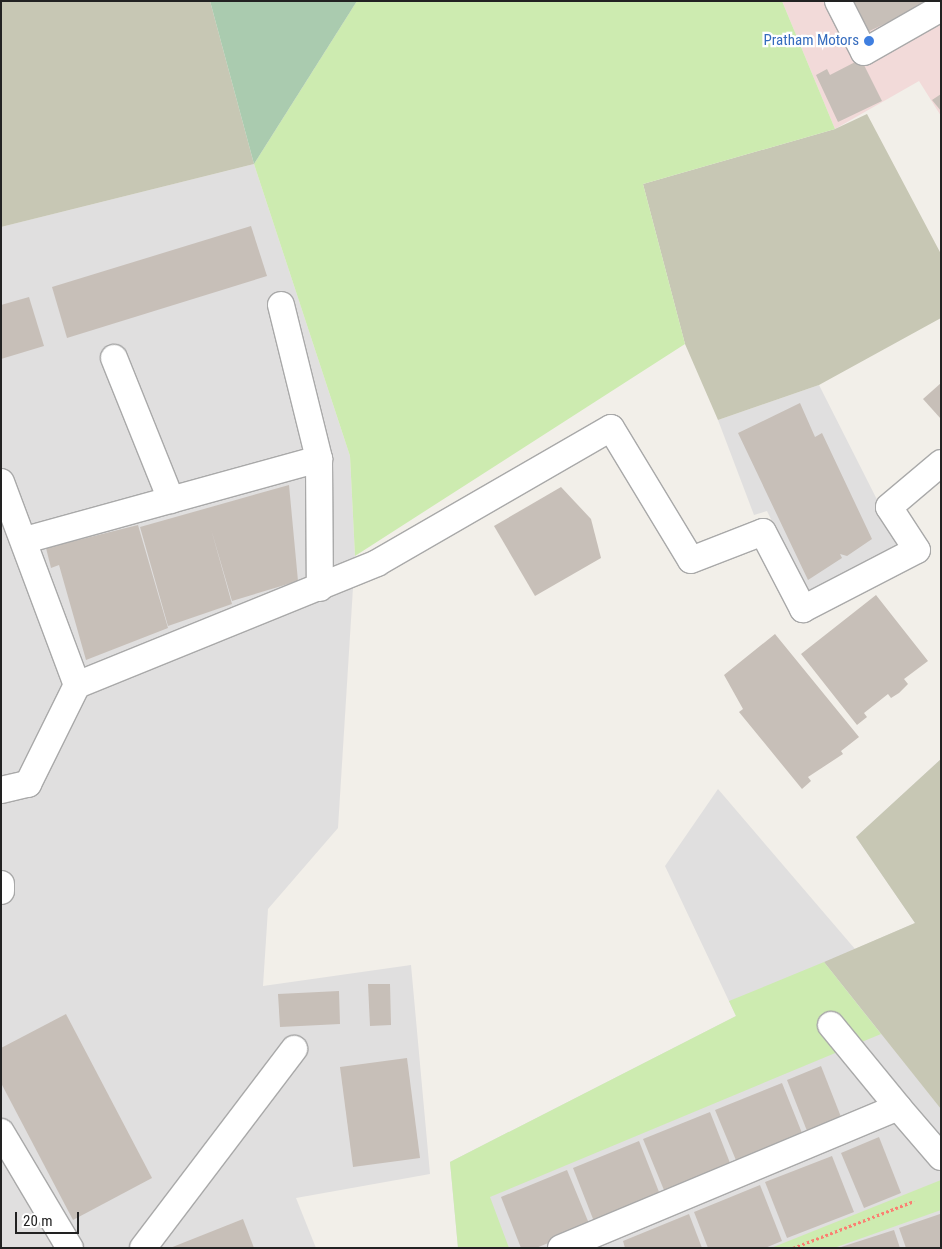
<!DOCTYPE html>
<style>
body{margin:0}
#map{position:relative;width:942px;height:1249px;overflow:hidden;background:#f2efe9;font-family:"Roboto Condensed",sans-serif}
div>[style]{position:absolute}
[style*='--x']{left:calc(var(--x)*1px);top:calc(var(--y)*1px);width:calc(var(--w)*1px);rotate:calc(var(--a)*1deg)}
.residential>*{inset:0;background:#e0dfdf}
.commercial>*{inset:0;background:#f2dad9}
.construction>*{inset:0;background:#c7c7b4}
.grass>*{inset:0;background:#cdebb0}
.cemetery>*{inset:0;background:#aacbaf}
.building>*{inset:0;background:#c7bfb8}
.path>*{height:3px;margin-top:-1.5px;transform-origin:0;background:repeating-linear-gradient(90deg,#fa8072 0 2.5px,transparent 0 5px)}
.roads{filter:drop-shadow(1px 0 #a9a9a9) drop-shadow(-1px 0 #a9a9a9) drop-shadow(0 1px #a9a9a9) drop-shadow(0 -1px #a9a9a9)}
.minor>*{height:26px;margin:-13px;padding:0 13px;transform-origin:13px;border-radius:13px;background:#fff}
.dots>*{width:14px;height:14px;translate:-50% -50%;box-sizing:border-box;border:2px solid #fff;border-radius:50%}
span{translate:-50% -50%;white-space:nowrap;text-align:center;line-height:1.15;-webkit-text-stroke:4.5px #fff;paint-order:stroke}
.shop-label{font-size:15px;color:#366cbe}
.right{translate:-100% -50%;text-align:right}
.frame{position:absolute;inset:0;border:2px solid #222;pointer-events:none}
.scale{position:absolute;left:15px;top:1212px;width:64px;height:22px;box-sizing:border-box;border:2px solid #222;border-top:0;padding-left:6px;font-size:15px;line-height:18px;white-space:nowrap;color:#222;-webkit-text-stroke:4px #fff;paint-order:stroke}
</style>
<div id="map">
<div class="residential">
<div style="clip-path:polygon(254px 164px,350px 456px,355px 556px,338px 828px,268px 909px,263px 986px,411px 965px,430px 1174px,296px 1198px,316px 1248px,1px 1248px,1px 227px)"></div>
<div style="clip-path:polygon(819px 385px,901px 547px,809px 598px,767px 511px,754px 515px,718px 420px)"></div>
<div style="clip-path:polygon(941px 759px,941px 1248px,458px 1248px,450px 1162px,736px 1016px,665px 866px,718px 789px,855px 949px,915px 923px,856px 837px)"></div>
</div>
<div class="commercial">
<div style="clip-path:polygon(782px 1px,941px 1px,941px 116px,919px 81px,835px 129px)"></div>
</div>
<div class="construction">
<div style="clip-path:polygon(1px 1px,210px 1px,254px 164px,1px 227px)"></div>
<div style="clip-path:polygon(867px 114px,941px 254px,941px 318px,819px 385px,718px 420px,685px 344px,643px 184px,835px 129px)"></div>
<div style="clip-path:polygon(941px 759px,941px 1109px,824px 962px,915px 923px,856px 837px)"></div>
</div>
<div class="grass">
<div style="clip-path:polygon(357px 1px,782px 1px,835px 129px,643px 184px,685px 344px,355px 556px,350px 456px,254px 164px)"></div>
<div style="clip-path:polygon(824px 962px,881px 1034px,490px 1197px,509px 1248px,458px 1248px,450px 1162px,736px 1016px,729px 1001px)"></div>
<div style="clip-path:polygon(941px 1180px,941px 1210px,834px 1248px,771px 1248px)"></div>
</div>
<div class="cemetery">
<div style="clip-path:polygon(210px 1px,357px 1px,254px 164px)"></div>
</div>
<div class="building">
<div style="clip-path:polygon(843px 1px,933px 1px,861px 35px)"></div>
<div style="clip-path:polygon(861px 59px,882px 101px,838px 122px,816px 75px,827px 69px,830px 75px)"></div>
<div style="clip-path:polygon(941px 94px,941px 111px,932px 100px)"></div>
<div style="clip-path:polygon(251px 226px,267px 276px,67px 338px,52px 287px)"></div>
<div style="clip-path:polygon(29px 297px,44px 346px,1px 359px,1px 305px)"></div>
<div style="clip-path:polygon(941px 383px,941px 419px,923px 399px)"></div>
<div style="clip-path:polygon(800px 403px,815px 437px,822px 433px,872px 539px,847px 556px,840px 554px,842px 558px,808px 580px,738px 433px)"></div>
<div style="clip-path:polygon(289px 485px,298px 581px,232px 601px,211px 529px,232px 604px,168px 626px,140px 527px)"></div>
<div style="clip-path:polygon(561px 487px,591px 519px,601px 558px,535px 596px,494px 526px)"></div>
<div style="clip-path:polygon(138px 525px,168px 628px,86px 660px,59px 565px,51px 568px,46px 548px)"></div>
<div style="clip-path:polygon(876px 595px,928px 661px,904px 679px,908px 684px,899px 693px,891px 698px,888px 694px,864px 713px,867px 717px,857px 725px,801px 654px)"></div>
<div style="clip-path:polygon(775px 634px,859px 737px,841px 751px,843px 754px,808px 777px,811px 781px,802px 789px,739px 712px,743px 709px,724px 675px)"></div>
<div style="clip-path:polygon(368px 984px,390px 984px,391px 1025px,370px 1026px)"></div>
<div style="clip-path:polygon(339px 991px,340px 1024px,280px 1027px,278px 994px)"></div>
<div style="clip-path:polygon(66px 1014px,152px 1178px,73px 1220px,1px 1083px,1px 1048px)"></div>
<div style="clip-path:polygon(407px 1058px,420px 1158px,353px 1167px,340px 1067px)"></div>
<div style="clip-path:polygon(821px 1066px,843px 1122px,809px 1136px,787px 1080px)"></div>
<div style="clip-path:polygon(782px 1083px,804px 1138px,738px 1165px,715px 1110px)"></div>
<div style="clip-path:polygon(710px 1112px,732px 1168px,666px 1195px,643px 1139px)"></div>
<div style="clip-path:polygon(879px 1137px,901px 1193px,864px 1208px,841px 1153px)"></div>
<div style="clip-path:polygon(639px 1141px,661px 1197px,595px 1224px,573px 1168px)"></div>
<div style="clip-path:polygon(832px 1156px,854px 1212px,787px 1238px,765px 1182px)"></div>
<div style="clip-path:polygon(567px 1170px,590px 1226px,536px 1248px,521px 1248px,501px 1197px)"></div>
<div style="clip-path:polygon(760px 1185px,782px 1241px,765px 1248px,708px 1248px,694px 1212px)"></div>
<div style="clip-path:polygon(689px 1214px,702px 1248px,625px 1248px,623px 1241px)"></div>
<div style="clip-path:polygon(940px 1214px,941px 1248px,906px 1248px,899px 1228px)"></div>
<div style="clip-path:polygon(243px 1219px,254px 1248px,170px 1248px)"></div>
<div style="clip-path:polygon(894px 1230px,900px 1248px,841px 1248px,841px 1247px)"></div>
</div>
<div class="path">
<div style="--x:793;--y:1248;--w:130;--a:-21.2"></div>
</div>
<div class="roads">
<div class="minor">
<div style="--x:838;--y:1;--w:57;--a:63"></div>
<div style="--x:864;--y:52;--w:89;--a:-29.7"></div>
<div style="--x:281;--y:305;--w:159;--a:76.1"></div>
<div style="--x:319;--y:459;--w:129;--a:89.6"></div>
<div style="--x:114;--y:358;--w:153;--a:68.1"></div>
<div style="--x:1;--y:482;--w:217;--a:69.5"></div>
<div style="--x:25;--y:540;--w:305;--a:-15.4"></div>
<div style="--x:1;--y:790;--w:28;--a:-13"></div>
<div style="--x:28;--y:784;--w:110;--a:-63.7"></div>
<div style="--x:77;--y:685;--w:324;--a:-22.1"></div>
<div style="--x:377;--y:563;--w:270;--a:-30"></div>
<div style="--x:611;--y:428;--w:154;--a:58.8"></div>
<div style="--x:691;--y:560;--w:77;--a:-21.3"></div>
<div style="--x:763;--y:532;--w:87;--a:62.5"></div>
<div style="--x:803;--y:609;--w:128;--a:-27.4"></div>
<div style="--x:917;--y:550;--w:51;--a:-123.1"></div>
<div style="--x:889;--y:507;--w:68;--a:-40.2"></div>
<div style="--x:1;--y:884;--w:7;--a:90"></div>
<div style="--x:831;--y:1025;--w:106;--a:50.7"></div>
<div style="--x:1;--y:1132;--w:135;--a:59.3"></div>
<div style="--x:143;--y:1248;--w:250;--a:-52.8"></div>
<div style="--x:561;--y:1248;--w:365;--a:-22.7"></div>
<div style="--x:898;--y:1107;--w:66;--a:49.3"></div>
</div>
</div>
<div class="dots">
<div style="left:869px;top:41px;background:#3f7fe0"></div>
</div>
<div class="shop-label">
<span class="right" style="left:859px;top:41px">Pratham Motors</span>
</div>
<div class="frame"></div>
<div class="scale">20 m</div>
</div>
